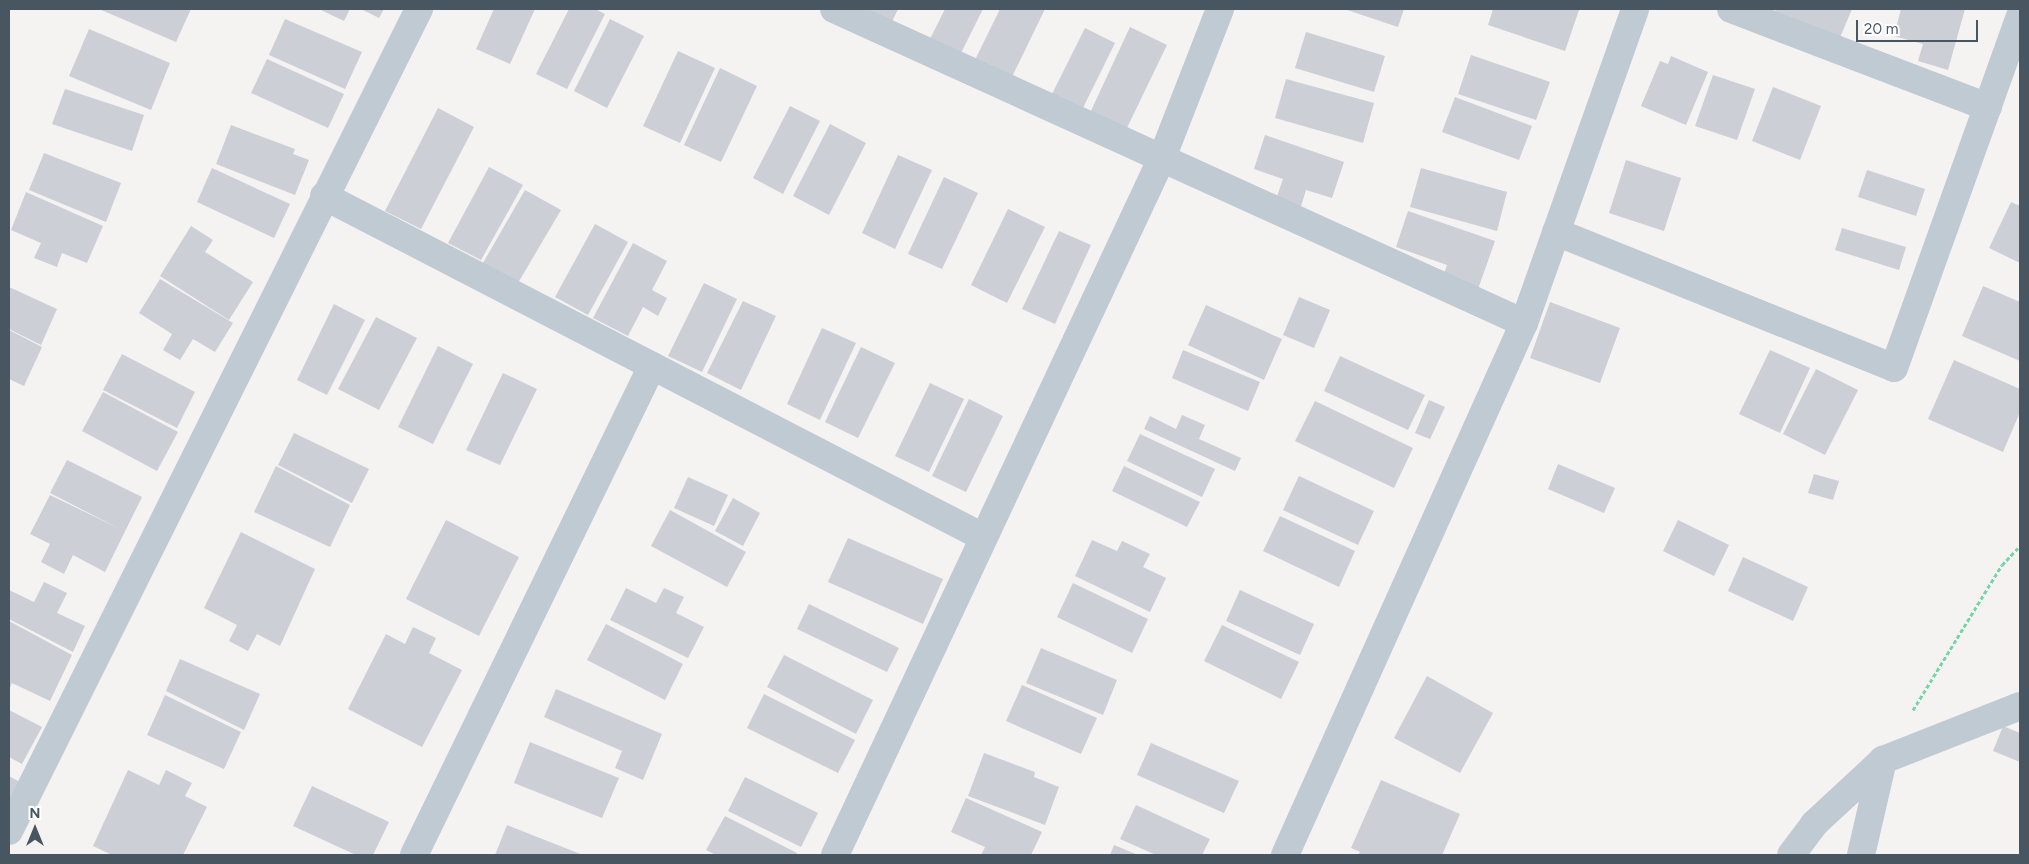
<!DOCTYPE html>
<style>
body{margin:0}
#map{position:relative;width:2029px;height:864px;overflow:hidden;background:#f5f2f2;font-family:Figtree,sans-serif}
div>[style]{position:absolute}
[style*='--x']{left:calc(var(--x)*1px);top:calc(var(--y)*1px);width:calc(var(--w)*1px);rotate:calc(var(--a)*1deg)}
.building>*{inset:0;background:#cccfd5}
.path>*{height:3px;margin-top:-1.5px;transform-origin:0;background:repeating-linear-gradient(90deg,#73d6a4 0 4px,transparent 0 6.5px)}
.minor>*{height:28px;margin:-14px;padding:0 14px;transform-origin:14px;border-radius:14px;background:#bfcad3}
span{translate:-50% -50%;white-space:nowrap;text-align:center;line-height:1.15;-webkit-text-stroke:5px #fff;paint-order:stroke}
.frame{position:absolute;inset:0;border:10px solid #485662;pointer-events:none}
.north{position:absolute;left:10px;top:804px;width:50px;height:50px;-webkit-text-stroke:4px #fff;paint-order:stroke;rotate:0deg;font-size:14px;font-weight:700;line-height:20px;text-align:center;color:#485662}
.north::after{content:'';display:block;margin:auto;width:18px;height:22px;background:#485662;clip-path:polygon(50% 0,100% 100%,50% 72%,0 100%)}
.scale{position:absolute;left:1856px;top:20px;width:122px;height:22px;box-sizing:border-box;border:2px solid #485662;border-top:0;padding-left:6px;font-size:15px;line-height:18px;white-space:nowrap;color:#485662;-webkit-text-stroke:4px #fff;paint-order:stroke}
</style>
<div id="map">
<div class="building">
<div style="clip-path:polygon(99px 9px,191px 9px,176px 42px)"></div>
<div style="clip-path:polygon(319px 9px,350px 9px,344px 21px)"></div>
<div style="clip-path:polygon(361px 9px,384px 9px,379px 18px)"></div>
<div style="clip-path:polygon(494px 9px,535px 9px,510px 64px,476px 49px)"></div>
<div style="clip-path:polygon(569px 9px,595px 9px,605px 14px,567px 89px,536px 74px)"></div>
<div style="clip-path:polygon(860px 9px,898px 9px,891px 24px)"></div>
<div style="clip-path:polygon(945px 9px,983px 9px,959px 57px,929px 41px)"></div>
<div style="clip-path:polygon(1000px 9px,1045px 9px,1010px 81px,973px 64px)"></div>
<div style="clip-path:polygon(1344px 9px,1404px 9px,1398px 27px)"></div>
<div style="clip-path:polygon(1493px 9px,1576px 9px,1579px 10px,1565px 51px,1488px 25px)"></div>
<div style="clip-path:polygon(1776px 9px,1852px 9px,1839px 40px,1773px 17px)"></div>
<div style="clip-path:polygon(1901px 9px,1965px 9px,1948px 70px,1918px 61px,1923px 44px,1894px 36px)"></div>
<div style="clip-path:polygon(285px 19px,362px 52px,345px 89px,269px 55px)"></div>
<div style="clip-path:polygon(610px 19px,644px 36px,607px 108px,574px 91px)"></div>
<div style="clip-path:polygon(1130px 27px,1167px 45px,1125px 132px,1089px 115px)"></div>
<div style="clip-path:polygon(1085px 28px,1115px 43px,1079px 116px,1049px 100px)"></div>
<div style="clip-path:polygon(89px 29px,170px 63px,151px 110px,69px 76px)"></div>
<div style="clip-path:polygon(1306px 32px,1385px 56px,1374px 92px,1295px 68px)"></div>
<div style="clip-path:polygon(678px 51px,715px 68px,680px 143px,643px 126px)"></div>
<div style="clip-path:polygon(1471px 55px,1550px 82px,1536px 120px,1458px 94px)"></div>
<div style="clip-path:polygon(1671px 56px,1708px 72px,1686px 125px,1641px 106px,1660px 61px,1668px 64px)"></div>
<div style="clip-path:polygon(267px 59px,344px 94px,328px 128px,251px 93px)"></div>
<div style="clip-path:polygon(720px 68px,757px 86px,721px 162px,684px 145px)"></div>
<div style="clip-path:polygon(1713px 75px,1755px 89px,1737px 140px,1695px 126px)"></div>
<div style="clip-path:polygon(1286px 79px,1374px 103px,1363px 143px,1275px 118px)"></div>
<div style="clip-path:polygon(1773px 87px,1821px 106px,1800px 160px,1752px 141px)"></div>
<div style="clip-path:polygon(65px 89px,144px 115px,132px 151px,52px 124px)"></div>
<div style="clip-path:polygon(1455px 97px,1532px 126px,1519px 160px,1442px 132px)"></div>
<div style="clip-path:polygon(790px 106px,820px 121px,783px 194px,753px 178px)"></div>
<div style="clip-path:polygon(438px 108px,474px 127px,421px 229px,385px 211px)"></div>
<div style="clip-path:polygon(830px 124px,866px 143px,829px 215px,793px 196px)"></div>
<div style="clip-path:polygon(231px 125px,295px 149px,293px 154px,309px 160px,295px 195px,216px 164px)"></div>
<div style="clip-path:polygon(1265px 135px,1344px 162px,1332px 198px,1306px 190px,1299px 213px,1274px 205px,1283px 179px,1254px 169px)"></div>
<div style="clip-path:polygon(44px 153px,121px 183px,106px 222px,29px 190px)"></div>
<div style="clip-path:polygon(898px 155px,932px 170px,895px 249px,862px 233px)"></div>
<div style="clip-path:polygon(1626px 160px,1681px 178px,1664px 231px,1609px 213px)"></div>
<div style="clip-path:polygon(489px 167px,523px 185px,481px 260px,448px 243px)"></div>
<div style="clip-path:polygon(212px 168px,290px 204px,274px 238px,197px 202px)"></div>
<div style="clip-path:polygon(1421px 168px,1507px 192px,1497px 231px,1410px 207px)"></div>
<div style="clip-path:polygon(1867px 170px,1925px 189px,1916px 216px,1858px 197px)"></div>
<div style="clip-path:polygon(944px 177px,978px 193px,942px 269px,908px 254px)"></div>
<div style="clip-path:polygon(525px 190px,561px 210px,518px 283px,483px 263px)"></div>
<div style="clip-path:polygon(26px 192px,103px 226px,87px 263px,62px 253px,57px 267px,34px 258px,41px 243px,11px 230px)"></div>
<div style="clip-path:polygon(2011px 202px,2020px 206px,2020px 263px,1989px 248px)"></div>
<div style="clip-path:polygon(1008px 209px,1045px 227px,1007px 303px,971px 285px)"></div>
<div style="clip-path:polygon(1408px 211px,1495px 241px,1477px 292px,1442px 280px,1447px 265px,1396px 247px)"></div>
<div style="clip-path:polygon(595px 224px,628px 242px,588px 315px,555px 297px)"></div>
<div style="clip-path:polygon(191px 226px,213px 240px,205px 252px,253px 282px,229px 320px,160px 276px)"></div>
<div style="clip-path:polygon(1842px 228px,1906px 247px,1899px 270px,1835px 250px)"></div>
<div style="clip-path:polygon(1059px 231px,1091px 245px,1055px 324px,1022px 309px)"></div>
<div style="clip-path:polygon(633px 243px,667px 261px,652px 290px,667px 298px,658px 316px,643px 307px,628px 336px,593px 318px)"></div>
<div style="clip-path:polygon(160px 279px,233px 323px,215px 352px,193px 339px,180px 360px,163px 350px,172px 334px,139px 313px)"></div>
<div style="clip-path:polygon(704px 283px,737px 299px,702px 372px,668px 356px)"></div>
<div style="clip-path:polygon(1983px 286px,2020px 302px,2020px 361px,1962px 336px)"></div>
<div style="clip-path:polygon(9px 287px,57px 309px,41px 345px,9px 329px)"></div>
<div style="clip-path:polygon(1299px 297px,1330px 310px,1314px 348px,1283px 335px)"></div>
<div style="clip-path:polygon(743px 301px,776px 316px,741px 390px,707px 373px)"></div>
<div style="clip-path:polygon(1550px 302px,1620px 328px,1600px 383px,1530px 358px)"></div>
<div style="clip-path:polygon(334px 304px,365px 320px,327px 395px,297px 380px)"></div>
<div style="clip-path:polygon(1206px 305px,1282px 339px,1264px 380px,1188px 345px)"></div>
<div style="clip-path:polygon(376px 317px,417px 338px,379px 410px,338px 389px)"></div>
<div style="clip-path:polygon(822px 328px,856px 343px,820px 420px,787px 404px)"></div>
<div style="clip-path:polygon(9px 330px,42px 347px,24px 386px,9px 379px)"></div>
<div style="clip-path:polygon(438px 346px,473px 364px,433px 444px,398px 427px)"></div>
<div style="clip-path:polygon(861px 347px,895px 363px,858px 438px,825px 422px)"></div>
<div style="clip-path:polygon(1183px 350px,1260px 382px,1248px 411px,1172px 378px)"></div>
<div style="clip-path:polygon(1770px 350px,1810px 368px,1780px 433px,1739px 414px)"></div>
<div style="clip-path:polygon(122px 354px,195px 392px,177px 428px,103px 390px)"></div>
<div style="clip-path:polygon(1340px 356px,1425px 395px,1408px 430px,1324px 391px)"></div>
<div style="clip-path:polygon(1954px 360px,2020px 389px,2020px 412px,2003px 452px,1928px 419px)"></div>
<div style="clip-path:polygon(1816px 369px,1858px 390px,1825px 455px,1783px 434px)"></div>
<div style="clip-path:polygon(503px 373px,537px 389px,500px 465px,466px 450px)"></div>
<div style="clip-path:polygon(930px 383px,964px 399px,929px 472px,895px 456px)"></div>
<div style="clip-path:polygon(103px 392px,178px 432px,157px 471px,82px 431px)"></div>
<div style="clip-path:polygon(969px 399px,1003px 416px,966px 492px,932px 476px)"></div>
<div style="clip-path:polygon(1429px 400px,1445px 407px,1430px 439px,1415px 433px)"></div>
<div style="clip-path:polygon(1315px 401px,1413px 448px,1394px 488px,1295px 441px)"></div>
<div style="clip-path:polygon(1182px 415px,1205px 425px,1199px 439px,1241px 458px,1235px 471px,1144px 429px,1150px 416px,1176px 429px)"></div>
<div style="clip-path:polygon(294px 433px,369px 469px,352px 503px,278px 465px)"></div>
<div style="clip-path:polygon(1140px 434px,1215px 469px,1202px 497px,1127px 461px)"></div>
<div style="clip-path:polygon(67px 460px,142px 497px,105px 572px,73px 555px,64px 574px,41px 562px,50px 544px,30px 534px,50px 495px,120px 529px,50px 493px)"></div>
<div style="clip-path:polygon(1558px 464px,1615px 488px,1604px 513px,1548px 489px)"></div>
<div style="clip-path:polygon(276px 466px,350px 505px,330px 547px,254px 512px)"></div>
<div style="clip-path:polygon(1124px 466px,1200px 502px,1187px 527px,1112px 491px)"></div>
<div style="clip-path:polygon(1814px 474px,1839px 481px,1833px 500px,1808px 493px)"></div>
<div style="clip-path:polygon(1299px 476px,1374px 511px,1358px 545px,1283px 510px)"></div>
<div style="clip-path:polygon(688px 477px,728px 495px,714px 526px,674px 508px)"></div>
<div style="clip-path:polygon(733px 498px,760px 513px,743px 546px,715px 531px)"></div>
<div style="clip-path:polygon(670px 510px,746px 552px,727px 587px,651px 546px)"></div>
<div style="clip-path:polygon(1280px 516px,1355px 551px,1339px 587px,1263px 551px)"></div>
<div style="clip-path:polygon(446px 520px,519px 557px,479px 636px,406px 599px)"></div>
<div style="clip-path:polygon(1678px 520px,1729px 545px,1714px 576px,1663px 551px)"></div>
<div style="clip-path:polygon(241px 532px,315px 569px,280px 646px,257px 634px,248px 651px,229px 641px,237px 625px,204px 608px)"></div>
<div style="clip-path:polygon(848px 538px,943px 579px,923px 624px,828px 582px)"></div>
<div style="clip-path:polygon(1092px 540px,1117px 551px,1122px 541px,1150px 554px,1143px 567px,1166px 578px,1150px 612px,1075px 576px)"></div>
<div style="clip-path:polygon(1743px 557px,1808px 587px,1793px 621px,1728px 591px)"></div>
<div style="clip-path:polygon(44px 582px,67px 593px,57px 613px,85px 626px,73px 652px,9px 619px,9px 590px,34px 602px)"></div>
<div style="clip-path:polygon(1073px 583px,1148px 619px,1132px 653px,1057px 617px)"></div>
<div style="clip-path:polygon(626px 588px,656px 603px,664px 588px,684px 597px,676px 613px,704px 627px,688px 658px,610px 620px)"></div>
<div style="clip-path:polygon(1240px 590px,1314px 624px,1300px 655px,1226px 621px)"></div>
<div style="clip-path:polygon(809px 604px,899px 648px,887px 672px,797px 629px)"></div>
<div style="clip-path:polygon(9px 621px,72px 655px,50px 701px,12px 683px,9px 690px)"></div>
<div style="clip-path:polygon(606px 624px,683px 664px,665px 700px,587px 660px)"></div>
<div style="clip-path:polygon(1222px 625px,1299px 662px,1281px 699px,1204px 661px)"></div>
<div style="clip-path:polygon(413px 627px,436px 638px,429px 653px,462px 670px,422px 747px,348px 709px,386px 634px,405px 644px)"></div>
<div style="clip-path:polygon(1041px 648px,1117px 680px,1103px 715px,1026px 683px)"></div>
<div style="clip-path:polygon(784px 655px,873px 700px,856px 734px,767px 687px)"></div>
<div style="clip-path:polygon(180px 659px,260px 694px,244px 730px,166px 691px)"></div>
<div style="clip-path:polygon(1427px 676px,1493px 713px,1460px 773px,1394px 738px)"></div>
<div style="clip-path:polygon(1022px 685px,1097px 718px,1081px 754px,1006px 721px)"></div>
<div style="clip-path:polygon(556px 689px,662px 734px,643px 780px,615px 768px,622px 751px,544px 717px)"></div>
<div style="clip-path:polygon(764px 694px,855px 740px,838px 773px,747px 728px)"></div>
<div style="clip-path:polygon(165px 695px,241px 732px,224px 769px,147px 735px)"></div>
<div style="clip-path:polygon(9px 710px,42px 727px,22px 764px,9px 757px)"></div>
<div style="clip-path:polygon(2003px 726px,2020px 733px,2020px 762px,1993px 751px)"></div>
<div style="clip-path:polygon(530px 742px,619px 778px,602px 818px,514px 783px)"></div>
<div style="clip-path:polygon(1151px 743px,1239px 781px,1224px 813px,1137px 775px)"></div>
<div style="clip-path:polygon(984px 753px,1035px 772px,1034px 777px,1059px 787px,1045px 825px,968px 796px)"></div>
<div style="clip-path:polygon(128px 770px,159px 785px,166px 770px,192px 783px,185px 796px,207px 807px,183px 855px,112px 855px,93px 846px)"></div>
<div style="clip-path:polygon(9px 776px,20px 782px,9px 806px)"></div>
<div style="clip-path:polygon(745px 777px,818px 813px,801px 847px,728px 811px)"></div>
<div style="clip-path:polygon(1381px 780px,1460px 814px,1442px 855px,1358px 855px,1360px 852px,1351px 848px)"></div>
<div style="clip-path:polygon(312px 786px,389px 822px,373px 855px,356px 855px,293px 826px)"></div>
<div style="clip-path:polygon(966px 798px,1042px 832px,1031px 855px,981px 855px,985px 847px,951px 832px)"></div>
<div style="clip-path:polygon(1136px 805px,1210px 839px,1202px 855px,1156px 855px,1120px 839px)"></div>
<div style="clip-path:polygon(725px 816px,797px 853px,796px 855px,716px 855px,706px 850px)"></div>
<div style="clip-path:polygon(507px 825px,583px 855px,495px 855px)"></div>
<div style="clip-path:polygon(1114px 845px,1138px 855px,1110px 855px)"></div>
</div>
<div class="path">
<div style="--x:1913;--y:710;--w:170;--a:-58.5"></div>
<div style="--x:2002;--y:565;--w:26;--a:-47"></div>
</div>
<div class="minor">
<div style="--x:834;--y:9;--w:758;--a:24.47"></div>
<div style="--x:1731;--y:9;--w:275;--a:20.9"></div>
<div style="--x:324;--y:196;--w:742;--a:27.36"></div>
<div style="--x:1556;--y:232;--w:364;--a:21.9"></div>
<div style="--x:1894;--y:368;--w:373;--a:-70.3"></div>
<div style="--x:9;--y:831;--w:919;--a:-63.49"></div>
<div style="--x:414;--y:855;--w:544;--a:-64.05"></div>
<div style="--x:835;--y:855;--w:770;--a:-64.87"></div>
<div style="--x:1162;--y:158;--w:160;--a:-68.7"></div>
<div style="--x:1285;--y:855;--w:583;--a:-65.81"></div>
<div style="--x:1524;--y:323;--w:333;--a:-70.5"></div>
<div style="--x:1791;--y:855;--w:39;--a:-53"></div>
<div style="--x:1814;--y:824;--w:94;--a:-42.8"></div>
<div style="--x:1883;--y:760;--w:147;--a:-21.5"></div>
<div style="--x:1861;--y:855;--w:98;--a:-77"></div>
</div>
<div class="frame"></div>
<div class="north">N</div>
<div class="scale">20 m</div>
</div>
